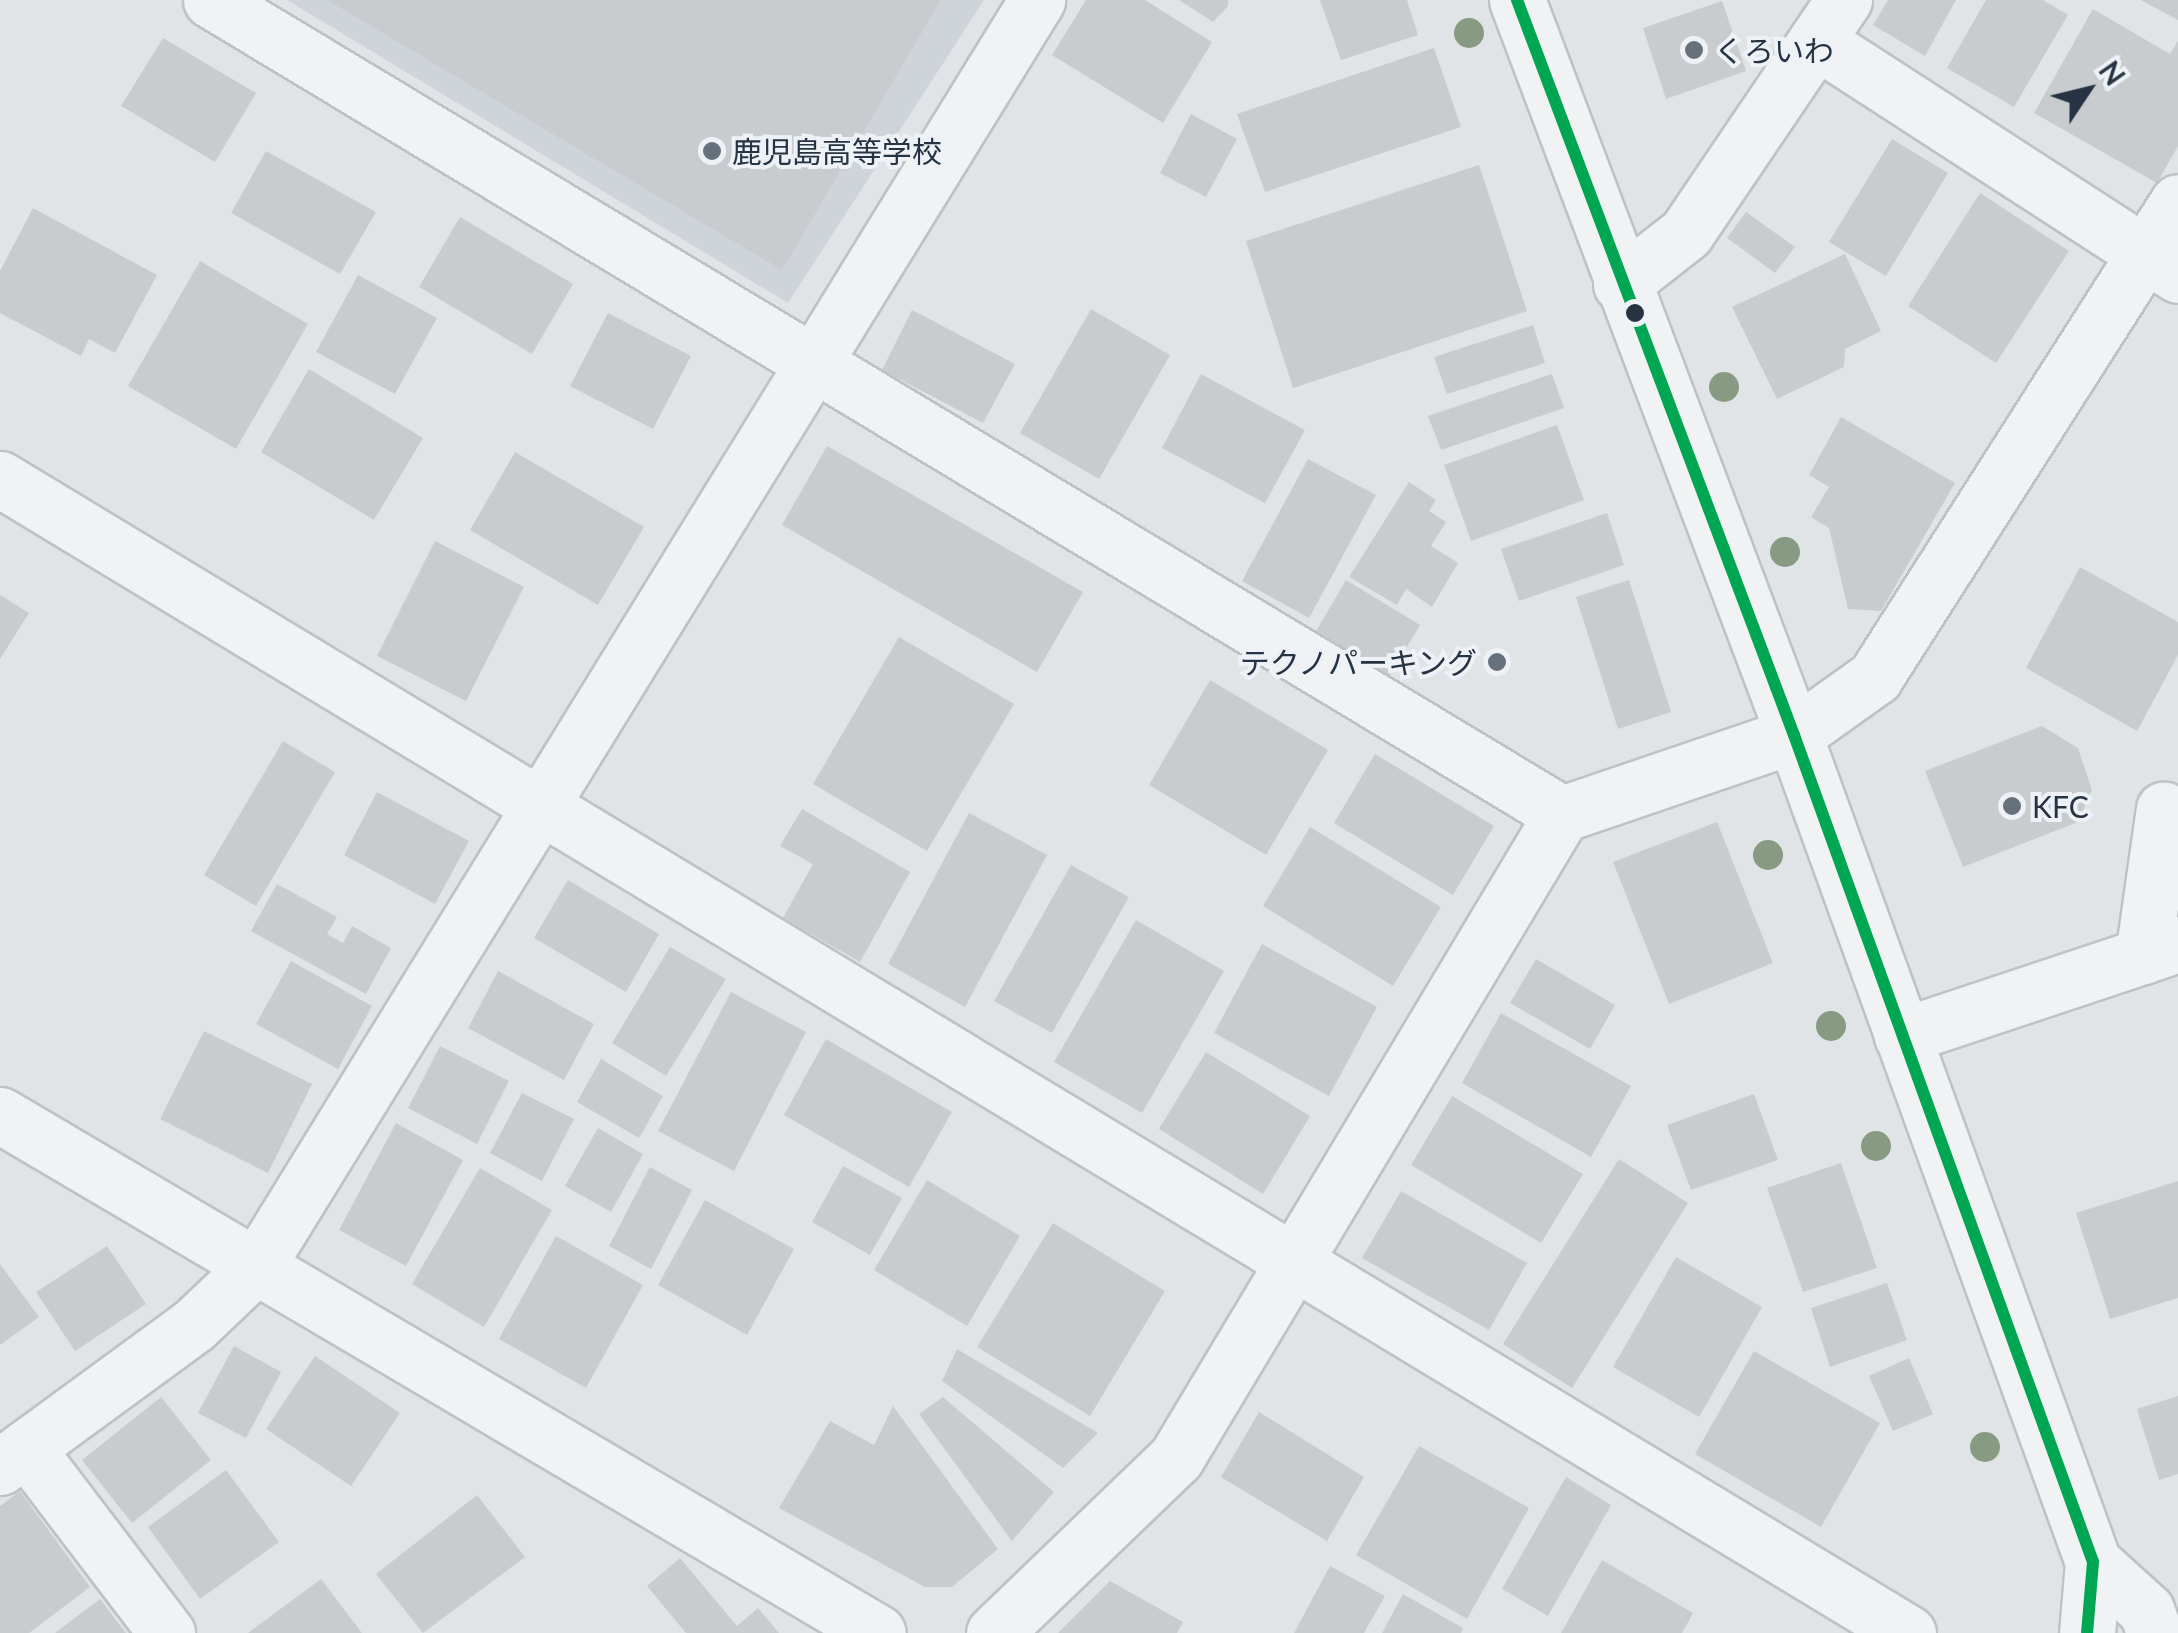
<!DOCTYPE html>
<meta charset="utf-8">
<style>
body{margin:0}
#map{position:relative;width:2178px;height:1633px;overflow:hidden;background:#e1e4e6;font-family:Lato,"Noto Sans JP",sans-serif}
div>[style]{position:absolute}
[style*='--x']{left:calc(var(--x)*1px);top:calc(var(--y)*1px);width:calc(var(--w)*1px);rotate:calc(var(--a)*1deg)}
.built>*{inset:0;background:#ced4da}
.building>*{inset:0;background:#c9cccf}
.roads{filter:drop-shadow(2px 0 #bfc2c4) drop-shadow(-2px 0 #bfc2c4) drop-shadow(0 2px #bfc2c4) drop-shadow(0 -2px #bfc2c4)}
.minor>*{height:55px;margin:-27.5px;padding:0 27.5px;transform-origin:27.5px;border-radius:27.5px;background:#f0f2f3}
.bus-1>*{height:12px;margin:-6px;padding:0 6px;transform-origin:6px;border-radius:6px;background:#00a651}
.trees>*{width:30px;height:30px;margin:-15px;border-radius:50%;background:#879b82}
.dots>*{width:28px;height:28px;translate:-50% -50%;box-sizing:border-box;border:5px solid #eef2f7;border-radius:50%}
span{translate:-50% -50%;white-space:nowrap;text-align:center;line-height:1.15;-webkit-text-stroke:8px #eef2f7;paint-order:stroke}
.poi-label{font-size:30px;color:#253342}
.left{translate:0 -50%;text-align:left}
.right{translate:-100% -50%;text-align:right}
.north{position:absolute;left:2038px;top:40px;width:100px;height:100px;-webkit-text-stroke:8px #eef2f7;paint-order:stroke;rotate:55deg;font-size:28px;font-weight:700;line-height:40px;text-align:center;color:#253342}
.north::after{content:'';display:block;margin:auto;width:35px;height:45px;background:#253342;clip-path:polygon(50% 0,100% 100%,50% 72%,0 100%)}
</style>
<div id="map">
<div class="built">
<div style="clip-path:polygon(287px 0,984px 0,788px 303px)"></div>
</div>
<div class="building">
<div style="clip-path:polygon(327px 0,941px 0,782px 270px)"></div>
<div style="clip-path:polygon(1086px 0,1145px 0,1212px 42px,1163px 123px,1052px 55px)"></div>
<div style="clip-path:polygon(1179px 0,1228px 0,1228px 6px,1213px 22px)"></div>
<div style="clip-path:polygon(1320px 0,1407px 0,1418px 35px,1341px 60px)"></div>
<div style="clip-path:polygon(1888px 0,1956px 0,1925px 56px,1873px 25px)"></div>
<div style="clip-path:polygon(1986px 0,2043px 0,2068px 15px,2014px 107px,1947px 68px)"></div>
<div style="clip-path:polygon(2141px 0,2178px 0,2178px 20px)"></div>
<div style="clip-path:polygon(1722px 1px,1746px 71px,1666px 99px,1643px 28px)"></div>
<div style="clip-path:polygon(2093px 9px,2170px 54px,2178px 41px,2178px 146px,2157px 183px,2034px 113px)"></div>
<div style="clip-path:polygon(163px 38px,256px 93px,215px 162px,121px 106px)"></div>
<div style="clip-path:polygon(1434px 48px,1461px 127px,1265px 192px,1237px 114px)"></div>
<div style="clip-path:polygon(1191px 114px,1237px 139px,1206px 197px,1160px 173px)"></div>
<div style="clip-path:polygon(1892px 139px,1948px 173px,1886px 276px,1829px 242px)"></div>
<div style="clip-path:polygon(266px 151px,376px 212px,340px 274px,231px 213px)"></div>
<div style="clip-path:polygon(1479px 165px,1527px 311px,1293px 388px,1246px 241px)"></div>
<div style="clip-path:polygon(1980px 193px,2069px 251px,1996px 363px,1908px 306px)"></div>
<div style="clip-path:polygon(33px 208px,157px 275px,115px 353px,89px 339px,81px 356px,0 313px,0 271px)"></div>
<div style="clip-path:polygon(1746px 212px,1795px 247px,1775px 273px,1727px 238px)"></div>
<div style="clip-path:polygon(460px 217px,573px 284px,532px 354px,419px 287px)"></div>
<div style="clip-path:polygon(1845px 254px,1881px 331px,1845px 349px,1844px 367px,1777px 399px,1732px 307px)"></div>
<div style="clip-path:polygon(200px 261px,308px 324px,236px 449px,128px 386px)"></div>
<div style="clip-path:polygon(358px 275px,437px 318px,395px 394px,316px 352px)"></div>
<div style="clip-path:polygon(1091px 309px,1170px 355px,1099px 479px,1020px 433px)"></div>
<div style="clip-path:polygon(912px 310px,1015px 364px,983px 423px,882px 370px)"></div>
<div style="clip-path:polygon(608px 313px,691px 356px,653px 429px,570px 386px)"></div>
<div style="clip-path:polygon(1533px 325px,1545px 363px,1447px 394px,1434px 357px)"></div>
<div style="clip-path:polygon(309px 369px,423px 438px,374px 520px,261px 452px)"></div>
<div style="clip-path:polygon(1201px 374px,1305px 430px,1265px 503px,1162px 448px)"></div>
<div style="clip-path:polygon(1552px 374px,1564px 408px,1441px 450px,1428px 416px)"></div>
<div style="clip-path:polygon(1841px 417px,1955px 483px,1881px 611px,1848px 609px,1829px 528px,1811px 517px,1829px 487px,1809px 475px)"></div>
<div style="clip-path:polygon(1557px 425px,1584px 500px,1471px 541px,1444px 465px)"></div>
<div style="clip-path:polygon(827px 446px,1083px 592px,1037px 672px,782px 525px)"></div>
<div style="clip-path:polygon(515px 452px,644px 527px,598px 605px,470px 530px)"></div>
<div style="clip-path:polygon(1308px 459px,1376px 495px,1309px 618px,1242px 581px)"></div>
<div style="clip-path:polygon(1409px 482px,1436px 500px,1429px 511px,1446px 522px,1431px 546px,1458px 563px,1432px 607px,1406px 589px,1397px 605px,1349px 577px)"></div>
<div style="clip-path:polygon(1607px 513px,1624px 565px,1519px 601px,1501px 549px)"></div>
<div style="clip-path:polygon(435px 541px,524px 587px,466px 701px,377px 656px)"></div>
<div style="clip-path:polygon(2080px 567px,2178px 622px,2178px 655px,2137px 731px,2026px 668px)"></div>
<div style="clip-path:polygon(1346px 580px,1420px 625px,1389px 677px,1315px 633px)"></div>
<div style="clip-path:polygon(1629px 580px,1671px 712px,1618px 729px,1576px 597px)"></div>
<div style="clip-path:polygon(0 595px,29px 613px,0 659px)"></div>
<div style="clip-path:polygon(899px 637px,1014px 704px,927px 851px,813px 784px)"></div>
<div style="clip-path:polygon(1210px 680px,1328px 750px,1266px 855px,1149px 785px)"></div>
<div style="clip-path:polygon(2042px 726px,2078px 748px,2092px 790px,2078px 822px,1963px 867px,1925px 771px)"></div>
<div style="clip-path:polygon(283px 741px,335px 772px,256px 906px,204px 875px)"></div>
<div style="clip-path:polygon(1375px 754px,1494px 826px,1453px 895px,1334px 823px)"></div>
<div style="clip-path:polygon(377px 792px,469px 841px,435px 904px,344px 855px)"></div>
<div style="clip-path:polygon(802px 809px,910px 872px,860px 962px,783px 918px,813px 864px,780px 846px)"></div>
<div style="clip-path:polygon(969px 813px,1047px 855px,965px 1007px,888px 964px)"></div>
<div style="clip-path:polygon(1717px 822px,1773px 963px,1669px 1004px,1613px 862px)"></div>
<div style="clip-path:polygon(1310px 827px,1441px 907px,1393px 986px,1263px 906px)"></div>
<div style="clip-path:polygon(1071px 865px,1129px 897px,1052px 1033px,994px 1001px)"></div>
<div style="clip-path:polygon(568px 880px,659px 934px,626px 992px,534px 938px)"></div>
<div style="clip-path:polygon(277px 884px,337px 917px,327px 934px,343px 943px,352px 926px,391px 948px,366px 994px,251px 931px)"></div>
<div style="clip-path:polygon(1136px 920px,1224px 971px,1142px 1113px,1054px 1062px)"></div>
<div style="clip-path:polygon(1262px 944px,1377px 1007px,1329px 1096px,1214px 1033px)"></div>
<div style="clip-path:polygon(670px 947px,726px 979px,666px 1076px,612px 1043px)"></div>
<div style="clip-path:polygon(1536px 959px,1615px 1005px,1590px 1049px,1510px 1003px)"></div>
<div style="clip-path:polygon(291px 961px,372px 1006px,338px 1069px,256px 1024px)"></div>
<div style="clip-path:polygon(498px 971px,594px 1024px,564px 1080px,468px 1028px)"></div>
<div style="clip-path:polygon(731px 992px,806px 1032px,734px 1171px,658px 1131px)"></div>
<div style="clip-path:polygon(1501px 1013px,1631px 1086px,1591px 1157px,1462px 1083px)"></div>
<div style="clip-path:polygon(204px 1031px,312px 1084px,268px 1173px,160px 1119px)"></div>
<div style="clip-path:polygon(826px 1039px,952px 1112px,909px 1187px,784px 1115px)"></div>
<div style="clip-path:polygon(440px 1046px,509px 1081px,477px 1144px,408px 1108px)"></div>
<div style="clip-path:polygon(1206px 1052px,1310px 1116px,1263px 1194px,1159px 1129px)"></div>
<div style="clip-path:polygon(601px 1059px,663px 1096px,639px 1138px,577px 1102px)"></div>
<div style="clip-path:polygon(522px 1093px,574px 1119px,542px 1181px,490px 1153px)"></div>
<div style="clip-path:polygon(1754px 1094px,1778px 1160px,1691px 1190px,1667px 1125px)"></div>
<div style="clip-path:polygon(1452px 1096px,1583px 1174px,1541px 1243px,1411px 1165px)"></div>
<div style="clip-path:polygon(396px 1123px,463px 1160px,406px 1266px,339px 1230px)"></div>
<div style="clip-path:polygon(598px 1128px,643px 1154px,611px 1212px,565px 1186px)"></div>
<div style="clip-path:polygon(1619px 1159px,1688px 1203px,1572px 1388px,1503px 1344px)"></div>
<div style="clip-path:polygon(1841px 1163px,1877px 1268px,1803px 1292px,1767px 1188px)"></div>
<div style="clip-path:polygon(843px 1166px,902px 1198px,870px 1255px,812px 1222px)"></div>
<div style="clip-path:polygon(650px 1167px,692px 1190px,651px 1269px,609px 1246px)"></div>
<div style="clip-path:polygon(480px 1168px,552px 1210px,484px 1327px,412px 1284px)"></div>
<div style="clip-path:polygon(927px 1180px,1020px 1236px,967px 1326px,874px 1270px)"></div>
<div style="clip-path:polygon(2178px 1181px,2178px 1298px,2110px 1319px,2076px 1213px)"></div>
<div style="clip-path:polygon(1401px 1191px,1527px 1263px,1489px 1330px,1362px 1258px)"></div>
<div style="clip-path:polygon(705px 1200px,794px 1249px,747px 1335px,658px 1285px)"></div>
<div style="clip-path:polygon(1053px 1223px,1165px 1291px,1090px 1416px,977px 1347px)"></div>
<div style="clip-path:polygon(556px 1236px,643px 1285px,586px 1388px,499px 1339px)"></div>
<div style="clip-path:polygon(107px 1246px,146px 1304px,75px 1351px,36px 1292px)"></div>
<div style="clip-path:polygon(1676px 1257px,1762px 1307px,1699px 1417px,1613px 1367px)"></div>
<div style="clip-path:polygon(0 1264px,39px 1317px,0 1345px)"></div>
<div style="clip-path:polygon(1887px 1283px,1907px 1340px,1830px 1367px,1811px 1308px)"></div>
<div style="clip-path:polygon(234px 1346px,281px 1372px,246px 1438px,198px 1413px)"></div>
<div style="clip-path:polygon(957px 1349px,1098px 1433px,1063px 1468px,942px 1381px)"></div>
<div style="clip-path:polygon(1754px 1351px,1880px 1423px,1821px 1527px,1695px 1454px)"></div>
<div style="clip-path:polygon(315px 1356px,400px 1413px,351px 1486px,266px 1429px)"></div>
<div style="clip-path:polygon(1909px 1358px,1933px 1414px,1893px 1431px,1869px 1376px)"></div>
<div style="clip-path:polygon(2178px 1396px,2178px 1474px,2159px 1480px,2137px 1409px)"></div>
<div style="clip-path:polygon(161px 1397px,211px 1460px,132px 1523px,82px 1460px)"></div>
<div style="clip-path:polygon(943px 1397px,1054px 1492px,1012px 1541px,919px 1414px)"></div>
<div style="clip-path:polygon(893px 1406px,998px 1549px,952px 1587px,925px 1587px,779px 1508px,830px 1421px,874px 1445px)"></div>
<div style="clip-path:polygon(1259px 1412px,1364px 1477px,1327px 1541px,1221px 1477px)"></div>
<div style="clip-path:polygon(1419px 1446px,1529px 1508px,1467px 1619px,1356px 1555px)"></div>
<div style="clip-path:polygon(226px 1470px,279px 1542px,200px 1599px,148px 1527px)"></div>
<div style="clip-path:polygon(1566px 1477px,1611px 1505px,1548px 1616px,1502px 1589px)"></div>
<div style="clip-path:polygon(20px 1491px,90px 1587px,29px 1633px,0 1633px,0 1506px)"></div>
<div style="clip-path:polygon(477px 1495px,525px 1557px,423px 1633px,376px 1574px)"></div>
<div style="clip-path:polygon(680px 1558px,737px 1626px,758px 1608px,779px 1633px,686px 1633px,647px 1586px)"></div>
<div style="clip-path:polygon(1602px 1560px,1693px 1613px,1682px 1633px,1561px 1633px)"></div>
<div style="clip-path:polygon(1330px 1566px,1385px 1596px,1364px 1633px,1294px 1633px)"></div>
<div style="clip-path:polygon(321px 1579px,362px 1633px,248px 1633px)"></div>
<div style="clip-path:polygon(1110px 1581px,1183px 1622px,1177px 1633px,1058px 1633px)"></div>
<div style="clip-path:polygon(1403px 1594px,1463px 1628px,1461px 1633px,1382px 1633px)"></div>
<div style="clip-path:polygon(100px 1599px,126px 1633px,55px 1633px)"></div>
</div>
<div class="roads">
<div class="minor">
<div style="--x:211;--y:0;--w:1577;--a:31.07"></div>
<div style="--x:1562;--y:814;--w:245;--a:-18.8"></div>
<div style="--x:1794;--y:735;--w:100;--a:-35.6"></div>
<div style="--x:1875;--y:677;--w:563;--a:-57.47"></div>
<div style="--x:1517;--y:0;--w:785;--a:69.35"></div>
<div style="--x:1794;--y:735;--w:879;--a:70.12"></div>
<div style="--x:2093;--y:1562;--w:71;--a:94.8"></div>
<div style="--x:1818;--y:42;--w:429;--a:32.9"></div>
<div style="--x:1621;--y:284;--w:83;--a:-38.1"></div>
<div style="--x:1686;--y:233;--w:282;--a:-55.9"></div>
<div style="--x:0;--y:479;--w:2230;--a:31.17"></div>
<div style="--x:2143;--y:956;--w:148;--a:-81.9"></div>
<div style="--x:1902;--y:1036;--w:291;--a:-18.4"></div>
<div style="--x:0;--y:1115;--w:1019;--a:30.54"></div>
<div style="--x:26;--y:1448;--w:233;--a:52.7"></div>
<div style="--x:0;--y:1467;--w:240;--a:-36.2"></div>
<div style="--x:194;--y:1325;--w:88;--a:-43.6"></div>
<div style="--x:258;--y:1264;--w:1485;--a:-58.35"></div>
<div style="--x:2093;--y:1562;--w:72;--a:42.2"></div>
<div style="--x:2146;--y:1610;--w:25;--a:69"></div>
<div style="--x:994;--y:1633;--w:252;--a:-43.9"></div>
<div style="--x:1176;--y:1458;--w:751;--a:-59.06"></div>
</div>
</div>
<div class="bus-1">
<div style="--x:1517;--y:0;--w:785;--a:69.35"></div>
<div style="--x:1794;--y:735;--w:879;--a:70.12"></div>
<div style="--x:2093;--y:1562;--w:71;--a:94.8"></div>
</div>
<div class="trees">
<div style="left:1469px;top:33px"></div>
<div style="left:1724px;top:387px"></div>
<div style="left:1785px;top:552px"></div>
<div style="left:1768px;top:855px"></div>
<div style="left:1831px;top:1026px"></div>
<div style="left:1876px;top:1146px"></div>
<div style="left:1985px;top:1447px"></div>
</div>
<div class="dots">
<div style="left:1694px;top:50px;background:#67717b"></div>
<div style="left:712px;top:151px;background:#67717b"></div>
<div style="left:1635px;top:313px;background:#253342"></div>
<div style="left:1497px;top:662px;background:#67717b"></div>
<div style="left:2012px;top:806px;background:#67717b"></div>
</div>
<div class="poi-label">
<span class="left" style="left:1714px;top:50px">くろいわ</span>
<span class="left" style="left:732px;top:151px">鹿児島高等学校</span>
<span class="right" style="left:1477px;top:662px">テクノパーキング</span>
<span class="left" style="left:2032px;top:806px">KFC</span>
</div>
<div class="north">N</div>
</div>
